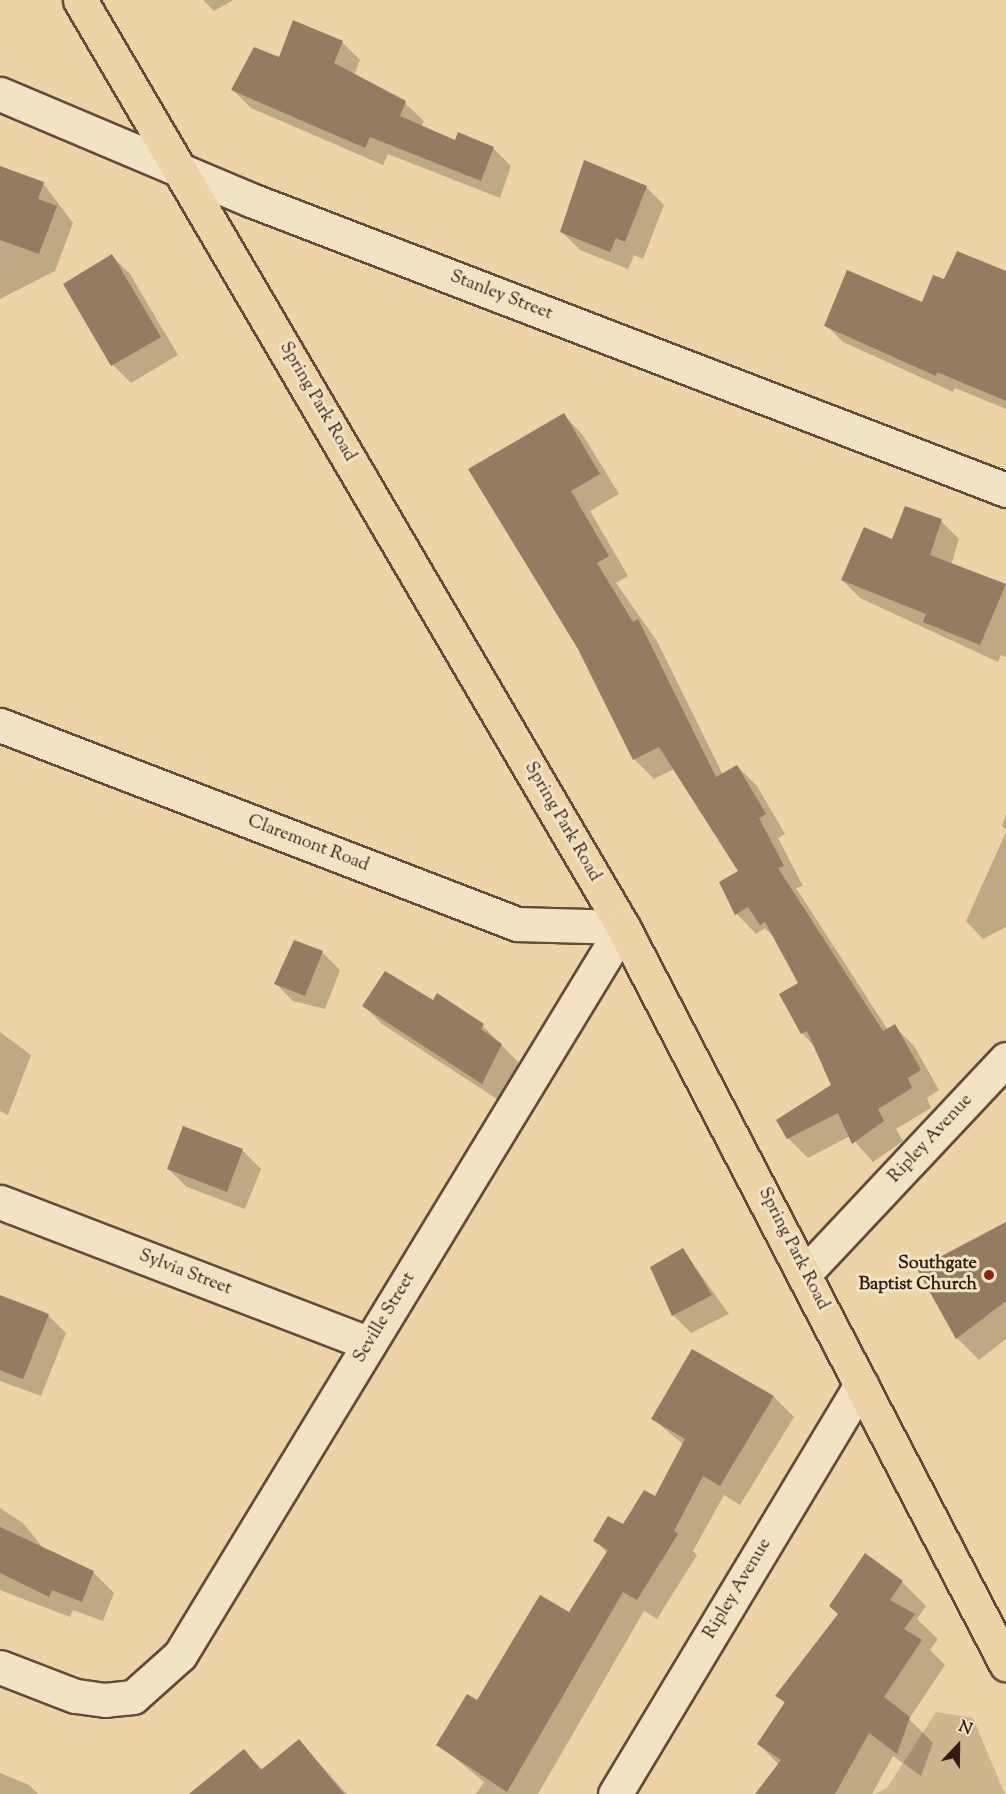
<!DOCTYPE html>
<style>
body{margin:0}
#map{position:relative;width:1006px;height:1794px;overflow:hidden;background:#edd4a6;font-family:"Sorts Mill Goudy",serif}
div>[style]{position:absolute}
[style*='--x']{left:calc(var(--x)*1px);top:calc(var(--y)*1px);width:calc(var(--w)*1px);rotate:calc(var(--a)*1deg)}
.green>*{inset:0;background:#cdb58e}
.shadow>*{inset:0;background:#0003}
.building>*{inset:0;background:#937c61}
.roads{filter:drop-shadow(2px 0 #614b3a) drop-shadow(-2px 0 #614b3a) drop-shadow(0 2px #614b3a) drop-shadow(0 -2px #614b3a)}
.minor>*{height:33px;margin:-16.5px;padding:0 16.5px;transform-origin:16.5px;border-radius:16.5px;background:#f3e3c5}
.major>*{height:33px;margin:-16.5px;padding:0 16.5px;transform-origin:16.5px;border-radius:16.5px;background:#edd4a6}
.dots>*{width:16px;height:16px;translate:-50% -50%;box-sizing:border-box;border:3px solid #f3e3c5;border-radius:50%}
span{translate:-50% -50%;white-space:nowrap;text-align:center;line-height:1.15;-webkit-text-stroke:6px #f3e3c5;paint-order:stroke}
.street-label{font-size:18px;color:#321d16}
.poi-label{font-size:18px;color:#321d16;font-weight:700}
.right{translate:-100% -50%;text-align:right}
.north{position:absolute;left:928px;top:1716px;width:60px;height:60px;-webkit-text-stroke:4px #f3e3c5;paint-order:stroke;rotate:22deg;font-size:16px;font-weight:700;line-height:24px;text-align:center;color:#321d16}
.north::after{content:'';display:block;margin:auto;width:21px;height:27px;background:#321d16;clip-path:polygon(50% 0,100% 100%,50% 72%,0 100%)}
</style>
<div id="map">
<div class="green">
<div style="clip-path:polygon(936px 1712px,973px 1718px,1005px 1794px,875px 1794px,887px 1788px)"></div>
</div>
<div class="shadow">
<div style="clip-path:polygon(203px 0,233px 0,214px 11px)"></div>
<div style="clip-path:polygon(342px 42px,360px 60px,354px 75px,405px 103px,424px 121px,421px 127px,456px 142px,493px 148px,511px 166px,500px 198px,388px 154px,383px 165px,251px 108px,233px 90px,279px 59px)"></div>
<div style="clip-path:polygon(0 167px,43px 183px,73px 223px,55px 271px,0 299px)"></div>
<div style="clip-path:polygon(646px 187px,664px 205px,643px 259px,634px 255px,628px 269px,580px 250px,562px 232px)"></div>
<div style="clip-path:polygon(112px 256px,130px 274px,178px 355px,131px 383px,113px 365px)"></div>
<div style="clip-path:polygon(1006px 272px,1006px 409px,955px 388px,953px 392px,843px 342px,826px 325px,923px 304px,945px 281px)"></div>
<div style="clip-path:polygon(564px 415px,583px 435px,619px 494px,590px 511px,628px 576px,616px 583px,657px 641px,723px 775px,737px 766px,757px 786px,785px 834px,778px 838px,803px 886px,796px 888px,888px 1030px,894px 1026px,914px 1046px,939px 1090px,927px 1098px,931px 1108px,896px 1129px,903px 1141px,873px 1162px,850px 1136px,808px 1158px,788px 1138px,833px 1086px,815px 1047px,802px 1033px,800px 984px,776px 939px,765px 928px,756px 934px,737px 914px,721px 883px,740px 872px,674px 769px,654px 779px,634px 759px,580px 648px)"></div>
<div style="clip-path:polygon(941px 521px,959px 539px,951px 565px,1006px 585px,1006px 657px,1001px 655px,998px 662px,860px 598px,842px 580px,893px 541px)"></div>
<div style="clip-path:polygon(1006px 814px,1006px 830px,1002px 826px)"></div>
<div style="clip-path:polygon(1006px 832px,1006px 927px,983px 939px,966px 921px)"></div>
<div style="clip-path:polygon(322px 952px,340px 970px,325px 1009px,293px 1001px,275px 983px)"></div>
<div style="clip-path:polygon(438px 996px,483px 1026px,519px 1063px,500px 1101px,382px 1024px,364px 1006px,433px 1002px)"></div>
<div style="clip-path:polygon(0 1032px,31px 1055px,8px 1115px,0 1111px)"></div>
<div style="clip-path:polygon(184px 1128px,243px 1151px,261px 1169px,245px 1209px,187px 1187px,168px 1169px)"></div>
<div style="clip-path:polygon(1006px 1234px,1006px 1339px,979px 1360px,957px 1338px,919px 1269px)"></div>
<div style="clip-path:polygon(683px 1250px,729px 1314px,691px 1333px,673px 1315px)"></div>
<div style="clip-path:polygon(0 1297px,48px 1315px,66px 1333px,41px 1396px,0 1381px)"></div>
<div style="clip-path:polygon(693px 1351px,774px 1397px,794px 1417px,740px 1505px,724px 1495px,693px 1551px,697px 1555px,657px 1619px,644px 1611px,538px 1794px,476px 1794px,484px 1782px,438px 1744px,570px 1614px,608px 1554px,595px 1540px,623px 1526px,655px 1498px,684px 1445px,653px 1419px)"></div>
<div style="clip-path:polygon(0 1508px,23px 1523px,43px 1548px,93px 1572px,114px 1593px,103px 1621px,73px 1610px,70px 1617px,0 1590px)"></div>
<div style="clip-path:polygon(902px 1582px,926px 1606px,917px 1619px,938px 1639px,930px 1650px,945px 1665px,909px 1719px,933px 1743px,921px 1776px,893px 1756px,872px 1794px,757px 1794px,779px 1765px,759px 1744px,785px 1704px,777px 1695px)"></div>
<div style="clip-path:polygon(299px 1741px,347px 1794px,191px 1794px,244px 1751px,263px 1770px)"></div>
<div style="clip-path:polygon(0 1773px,29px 1785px,38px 1794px,0 1794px)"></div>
</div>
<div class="building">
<div style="clip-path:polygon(293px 20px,343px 41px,334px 63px,406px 101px,400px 116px,455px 140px,458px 132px,494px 147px,481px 181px,370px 137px,365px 148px,231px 90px,254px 47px,279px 57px)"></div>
<div style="clip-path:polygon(584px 160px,647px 186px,625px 242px,616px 238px,610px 252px,560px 232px)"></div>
<div style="clip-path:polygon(0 166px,44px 182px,38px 199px,57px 206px,39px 254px,0 240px)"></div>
<div style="clip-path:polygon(957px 251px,1006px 271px,1006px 401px,937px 372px,936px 376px,824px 326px,847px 270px,922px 302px,933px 275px,944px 279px)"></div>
<div style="clip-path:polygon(112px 254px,161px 337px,111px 366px,63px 284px)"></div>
<div style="clip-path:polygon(564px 413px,600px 474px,571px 491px,609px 556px,597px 563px,633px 622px,638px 619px,716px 777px,737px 765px,766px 814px,759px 818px,784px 866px,778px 868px,883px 1031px,895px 1024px,921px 1070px,908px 1078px,912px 1088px,878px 1109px,884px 1121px,852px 1144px,838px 1113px,787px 1139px,776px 1120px,831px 1085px,807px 1031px,801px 1034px,779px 994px,798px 983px,765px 922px,760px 925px,748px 907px,735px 915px,719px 882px,738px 871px,659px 747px,633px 760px,578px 649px,468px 469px)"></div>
<div style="clip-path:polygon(905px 506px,942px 519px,930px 555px,1006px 584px,980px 645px,923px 622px,926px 614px,841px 580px,864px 527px,892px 539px)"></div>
<div style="clip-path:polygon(294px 940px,323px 951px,305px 996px,274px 984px)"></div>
<div style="clip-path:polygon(385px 971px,433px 1000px,437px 993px,484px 1024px,481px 1029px,502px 1044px,482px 1084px,362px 1006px)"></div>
<div style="clip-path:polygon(183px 1126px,243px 1149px,227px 1192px,167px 1169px)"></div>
<div style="clip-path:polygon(1006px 1222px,1006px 1301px,956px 1339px,917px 1269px)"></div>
<div style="clip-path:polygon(683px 1248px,712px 1295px,672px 1316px,650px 1267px)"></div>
<div style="clip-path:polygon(0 1295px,49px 1314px,23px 1379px,0 1370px)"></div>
<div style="clip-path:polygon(692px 1349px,774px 1396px,720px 1486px,703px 1476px,674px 1531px,678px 1534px,637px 1600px,623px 1592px,507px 1792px,436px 1745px,467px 1694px,477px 1700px,540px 1595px,569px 1612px,608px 1550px,593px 1541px,608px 1516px,623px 1524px,644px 1490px,655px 1496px,685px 1439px,651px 1419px)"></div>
<div style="clip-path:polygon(0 1527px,94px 1571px,82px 1602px,52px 1590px,49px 1597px,0 1573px)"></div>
<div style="clip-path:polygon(865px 1553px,903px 1581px,890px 1600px,915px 1614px,904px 1629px,922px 1640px,884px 1697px,910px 1717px,897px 1754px,869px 1733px,835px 1794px,755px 1794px,781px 1760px,757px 1744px,785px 1702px,775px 1696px,838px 1614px,829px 1606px)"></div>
<div style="clip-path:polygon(299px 1739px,344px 1794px,189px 1794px,244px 1749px,261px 1770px)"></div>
</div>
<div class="roads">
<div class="minor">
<div style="--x:0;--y:94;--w:272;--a:22.9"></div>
<div style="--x:251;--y:200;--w:809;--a:21.01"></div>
<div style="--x:0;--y:725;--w:554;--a:21.05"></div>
<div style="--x:517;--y:924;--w:106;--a:1.6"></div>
<div style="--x:623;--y:927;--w:852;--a:121.32"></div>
<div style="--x:180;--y:1655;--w:63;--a:138.2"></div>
<div style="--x:133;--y:1697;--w:28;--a:174"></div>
<div style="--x:105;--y:1700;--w:30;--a:-172"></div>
<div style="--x:75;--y:1696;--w:80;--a:-158.9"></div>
<div style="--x:0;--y:1202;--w:395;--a:21"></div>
<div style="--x:806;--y:1272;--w:292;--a:-46.8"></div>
<div style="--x:615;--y:1794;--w:478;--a:-59"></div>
</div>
<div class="major">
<div style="--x:80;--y:0;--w:1074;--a:59.64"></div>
<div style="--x:623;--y:927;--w:831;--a:62.54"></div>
</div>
</div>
<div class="dots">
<div style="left:989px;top:1275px;background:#8f2418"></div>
</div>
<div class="street-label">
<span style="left:501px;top:296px;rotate:21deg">Stanley Street</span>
<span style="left:317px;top:402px;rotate:60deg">Spring Park Road</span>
<span style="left:562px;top:822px;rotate:60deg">Spring Park Road</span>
<span style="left:308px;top:844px;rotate:21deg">Claremont Road</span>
<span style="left:931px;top:1139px;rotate:-47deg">Ripley Avenue</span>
<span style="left:793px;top:1249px;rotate:63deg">Spring Park Road</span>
<span style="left:185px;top:1273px;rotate:21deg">Sylvia Street</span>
<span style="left:385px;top:1318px;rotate:-59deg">Seville Street</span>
<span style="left:738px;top:1589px;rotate:-59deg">Ripley Avenue</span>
</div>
<div class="poi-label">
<span class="right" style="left:977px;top:1275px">Southgate<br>Baptist Church</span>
</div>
<div class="north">N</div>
</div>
